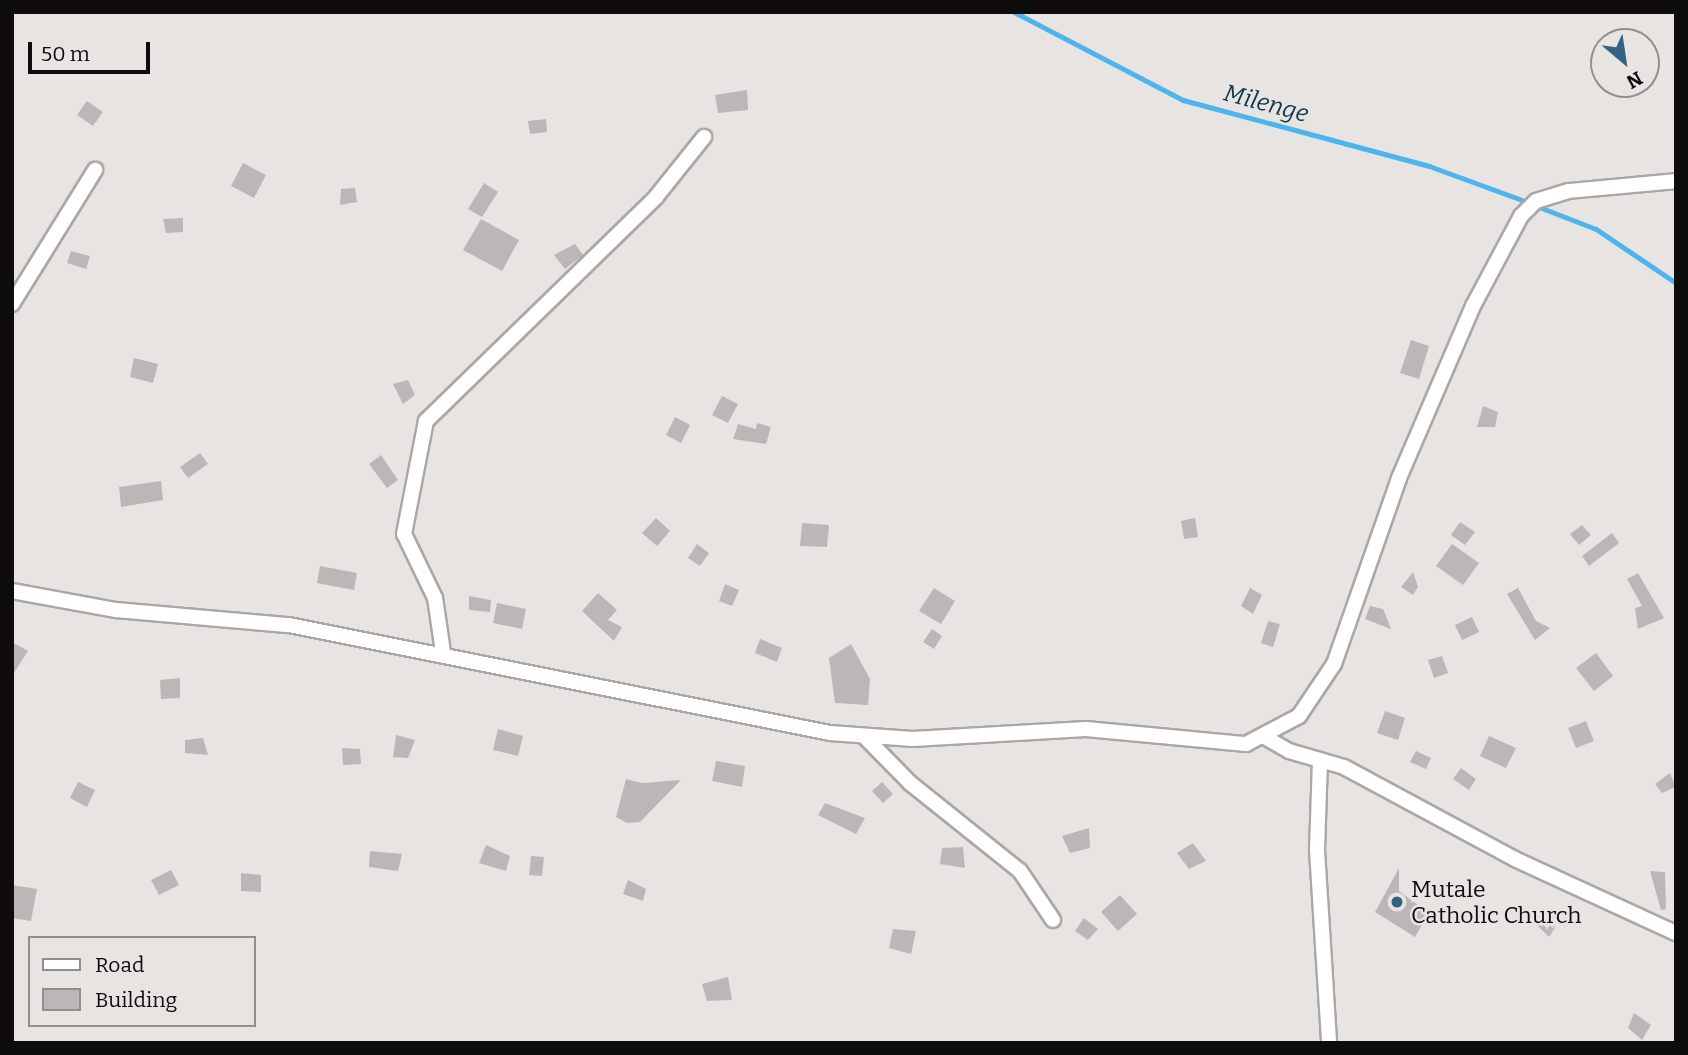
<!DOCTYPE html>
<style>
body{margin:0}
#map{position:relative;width:1688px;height:1055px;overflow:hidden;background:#e8e4e2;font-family:Bitter,serif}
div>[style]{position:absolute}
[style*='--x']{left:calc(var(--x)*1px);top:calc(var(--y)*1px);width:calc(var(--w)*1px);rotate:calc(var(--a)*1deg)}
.stream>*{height:5px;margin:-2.5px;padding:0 2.5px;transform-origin:2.5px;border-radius:2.5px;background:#4eb4ed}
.building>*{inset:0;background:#bcb7b6}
.roads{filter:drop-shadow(2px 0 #aba7a6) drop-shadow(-2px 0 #aba7a6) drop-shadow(0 2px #aba7a6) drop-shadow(0 -2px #aba7a6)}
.minor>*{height:14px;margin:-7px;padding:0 7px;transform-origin:7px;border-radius:7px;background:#fff}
.dots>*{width:19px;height:19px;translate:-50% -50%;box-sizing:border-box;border:4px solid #e8e4e2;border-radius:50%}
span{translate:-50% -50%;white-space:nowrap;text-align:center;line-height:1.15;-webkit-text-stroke:5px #e8e4e2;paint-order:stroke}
.poi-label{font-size:23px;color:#0e0d0c}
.left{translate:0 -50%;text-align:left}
.water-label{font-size:24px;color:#0c3850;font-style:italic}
.frame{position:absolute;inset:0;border:14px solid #0e0d0c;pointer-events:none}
.legend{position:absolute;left:28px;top:936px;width:228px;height:91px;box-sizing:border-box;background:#e8e4e2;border:2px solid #918e8c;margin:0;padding:9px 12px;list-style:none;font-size:21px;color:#0e0d0c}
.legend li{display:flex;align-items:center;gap:14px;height:35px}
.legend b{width:35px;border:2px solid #918e8c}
.north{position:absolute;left:1590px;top:28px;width:70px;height:70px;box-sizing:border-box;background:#e8e4e2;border:2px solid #918e8c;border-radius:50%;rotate:151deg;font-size:19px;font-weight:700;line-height:28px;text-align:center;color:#0e0d0c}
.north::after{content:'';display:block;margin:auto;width:24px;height:32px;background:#326481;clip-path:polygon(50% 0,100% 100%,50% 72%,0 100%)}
.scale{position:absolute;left:28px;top:42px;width:122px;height:32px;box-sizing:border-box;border:4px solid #0e0d0c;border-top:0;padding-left:9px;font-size:21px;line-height:24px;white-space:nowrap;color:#0e0d0c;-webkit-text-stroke:5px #e8e4e2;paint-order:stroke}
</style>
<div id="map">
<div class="stream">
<div style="--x:1014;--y:12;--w:191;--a:27.5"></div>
<div style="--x:1183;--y:100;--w:255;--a:15"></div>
<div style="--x:1429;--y:166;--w:99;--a:20.1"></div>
<div style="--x:1539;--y:207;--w:61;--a:21.1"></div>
<div style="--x:1596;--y:229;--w:97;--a:34"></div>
</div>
<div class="building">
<div style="clip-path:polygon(747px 90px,748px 110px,718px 113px,715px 95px)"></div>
<div style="clip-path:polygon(87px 101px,103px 112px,93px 126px,77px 115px)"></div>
<div style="clip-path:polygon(546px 119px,547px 132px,530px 134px,528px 121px)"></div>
<div style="clip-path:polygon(243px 163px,266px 175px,254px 198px,231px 186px)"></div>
<div style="clip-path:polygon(484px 183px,498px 192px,482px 217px,468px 209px)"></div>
<div style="clip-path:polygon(355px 188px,357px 202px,340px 205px,341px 189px)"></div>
<div style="clip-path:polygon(183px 218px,183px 232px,166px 233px,163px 219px)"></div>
<div style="clip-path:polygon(481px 219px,519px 240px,502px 271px,463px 250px)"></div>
<div style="clip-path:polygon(575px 244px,583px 255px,565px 269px,554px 255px)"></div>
<div style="clip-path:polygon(71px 251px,90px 256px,86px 269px,67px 263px)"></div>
<div style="clip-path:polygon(1411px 340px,1429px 346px,1419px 379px,1400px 373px)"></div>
<div style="clip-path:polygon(134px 358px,158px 364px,153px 383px,130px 377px)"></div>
<div style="clip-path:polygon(408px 380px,415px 395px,403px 404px,393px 384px)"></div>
<div style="clip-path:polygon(722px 396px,738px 404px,728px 423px,712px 415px)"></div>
<div style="clip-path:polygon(1483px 406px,1498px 412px,1495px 427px,1477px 427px)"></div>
<div style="clip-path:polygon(675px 417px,690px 425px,681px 443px,666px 435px)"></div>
<div style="clip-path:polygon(757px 423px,771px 427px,766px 444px,733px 439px,738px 424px,756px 429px)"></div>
<div style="clip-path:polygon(200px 453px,208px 464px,188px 478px,180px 467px)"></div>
<div style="clip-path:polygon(381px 455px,398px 480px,387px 488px,369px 464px)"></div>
<div style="clip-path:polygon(161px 481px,163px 500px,121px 507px,119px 487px)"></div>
<div style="clip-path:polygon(656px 518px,670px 531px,657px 546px,642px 533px)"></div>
<div style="clip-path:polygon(1195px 518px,1198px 537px,1184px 539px,1181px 521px)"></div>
<div style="clip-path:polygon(1460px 522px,1475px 532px,1465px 545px,1451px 535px)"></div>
<div style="clip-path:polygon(802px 523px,829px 525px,827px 547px,800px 546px)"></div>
<div style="clip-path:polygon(1582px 525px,1591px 535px,1579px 545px,1570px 534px)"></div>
<div style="clip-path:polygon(1612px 533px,1619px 543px,1589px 566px,1582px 556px)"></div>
<div style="clip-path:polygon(697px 544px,709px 553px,700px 566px,688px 558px)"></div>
<div style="clip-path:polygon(1452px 544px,1479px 563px,1463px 585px,1436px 566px)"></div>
<div style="clip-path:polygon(320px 566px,357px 573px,354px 590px,317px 583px)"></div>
<div style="clip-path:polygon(1413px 572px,1418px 587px,1413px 595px,1401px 587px)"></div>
<div style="clip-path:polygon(1638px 573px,1664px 618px,1638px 629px,1635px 608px,1642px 606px,1627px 579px)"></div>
<div style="clip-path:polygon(725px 584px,739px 590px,732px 606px,719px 601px)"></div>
<div style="clip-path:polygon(934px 588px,955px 601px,941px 624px,919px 611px)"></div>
<div style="clip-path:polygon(1250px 588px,1262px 595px,1253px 614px,1241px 606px)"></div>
<div style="clip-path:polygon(1518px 588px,1536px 621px,1550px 628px,1535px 640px,1507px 594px)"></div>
<div style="clip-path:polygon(598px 593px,617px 610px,608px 620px,622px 627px,614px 641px,582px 611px)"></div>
<div style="clip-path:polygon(469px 596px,491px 600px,490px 612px,469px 610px)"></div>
<div style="clip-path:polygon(497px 603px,526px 609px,522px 629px,493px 623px)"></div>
<div style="clip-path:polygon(1370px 606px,1383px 609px,1391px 629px,1365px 619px)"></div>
<div style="clip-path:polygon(1472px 617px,1479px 632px,1462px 640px,1455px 625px)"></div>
<div style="clip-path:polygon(1268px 621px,1280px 624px,1273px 647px,1261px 643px)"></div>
<div style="clip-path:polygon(932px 629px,942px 636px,934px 649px,923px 642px)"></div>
<div style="clip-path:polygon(760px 639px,782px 648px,777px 662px,755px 653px)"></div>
<div style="clip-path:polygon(12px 642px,28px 651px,12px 676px)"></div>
<div style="clip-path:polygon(851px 644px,870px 679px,868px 705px,835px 703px,829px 658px)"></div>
<div style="clip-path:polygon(1596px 653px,1613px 676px,1594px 691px,1576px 668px)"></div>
<div style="clip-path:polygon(1442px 656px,1448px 673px,1434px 678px,1428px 660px)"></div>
<div style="clip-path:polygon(180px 678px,180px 698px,161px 699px,160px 680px)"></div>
<div style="clip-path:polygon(1385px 711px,1405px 718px,1398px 740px,1377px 733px)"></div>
<div style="clip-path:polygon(1586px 721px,1594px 741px,1576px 748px,1568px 728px)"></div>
<div style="clip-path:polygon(498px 729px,523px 736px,518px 756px,493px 750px)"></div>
<div style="clip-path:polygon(396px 735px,415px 740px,408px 758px,393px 757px)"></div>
<div style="clip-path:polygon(1489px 736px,1516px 748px,1506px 768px,1480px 756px)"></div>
<div style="clip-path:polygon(203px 738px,208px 755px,185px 753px,185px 740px)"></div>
<div style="clip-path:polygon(342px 748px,360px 749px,361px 764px,343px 765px)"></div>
<div style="clip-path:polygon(1416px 751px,1431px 758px,1426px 769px,1410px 762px)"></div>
<div style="clip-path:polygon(716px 761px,745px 766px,742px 787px,712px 781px)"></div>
<div style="clip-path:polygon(1461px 768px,1476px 779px,1469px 790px,1453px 779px)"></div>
<div style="clip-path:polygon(1670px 773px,1676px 787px,1662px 793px,1655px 784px)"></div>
<div style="clip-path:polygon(626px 779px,642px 783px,681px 780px,640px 822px,627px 823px,616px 817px)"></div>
<div style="clip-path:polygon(78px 782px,95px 790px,87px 807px,70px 798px)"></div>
<div style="clip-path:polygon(882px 782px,893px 794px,883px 803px,872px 791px)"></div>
<div style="clip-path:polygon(825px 803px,865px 818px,856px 834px,818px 815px)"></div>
<div style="clip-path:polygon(1089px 828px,1090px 848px,1070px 853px,1062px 836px)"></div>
<div style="clip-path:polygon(1193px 843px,1206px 861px,1189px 869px,1177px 853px)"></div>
<div style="clip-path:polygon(486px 845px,510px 856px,506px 871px,479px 863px)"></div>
<div style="clip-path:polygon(963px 847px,965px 868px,940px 864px,942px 848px)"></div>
<div style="clip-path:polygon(370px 851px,402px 854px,398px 871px,369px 867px)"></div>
<div style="clip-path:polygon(531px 856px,544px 857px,542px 876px,529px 875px)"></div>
<div style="clip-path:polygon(1399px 868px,1399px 891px,1429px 913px,1415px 937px,1375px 912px)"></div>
<div style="clip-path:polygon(171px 870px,179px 885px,159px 895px,151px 880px)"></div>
<div style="clip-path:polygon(1650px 871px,1665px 872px,1666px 909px,1661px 910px)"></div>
<div style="clip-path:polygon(241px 873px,261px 875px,261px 892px,241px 891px)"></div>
<div style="clip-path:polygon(628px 880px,646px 889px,643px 901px,623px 894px)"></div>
<div style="clip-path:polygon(12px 885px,37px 889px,31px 921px,12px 918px)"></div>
<div style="clip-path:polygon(1120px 895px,1137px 914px,1118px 931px,1101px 912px)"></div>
<div style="clip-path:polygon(1545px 911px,1555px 928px,1549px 937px,1534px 922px)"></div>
<div style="clip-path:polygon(1084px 918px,1098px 929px,1088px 940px,1075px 931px)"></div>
<div style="clip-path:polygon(893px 929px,916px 931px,911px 954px,889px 948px)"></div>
<div style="clip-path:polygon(728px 977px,732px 1000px,707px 1001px,702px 984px)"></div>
<div style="clip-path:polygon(1634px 1013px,1651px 1025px,1642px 1040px,1628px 1028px)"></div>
</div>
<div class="roads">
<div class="minor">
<div style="--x:12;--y:304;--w:158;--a:-58.2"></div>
<div style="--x:12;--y:591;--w:106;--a:10.4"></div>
<div style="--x:116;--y:610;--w:174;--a:5"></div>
<div style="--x:289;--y:625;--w:552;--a:11.29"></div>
<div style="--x:830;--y:733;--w:83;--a:4.1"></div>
<div style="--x:913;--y:739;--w:173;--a:-3.3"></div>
<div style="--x:1086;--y:729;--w:161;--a:5.4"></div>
<div style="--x:1246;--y:744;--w:60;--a:-27.8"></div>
<div style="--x:1299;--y:716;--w:63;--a:-56.1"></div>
<div style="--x:1334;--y:664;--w:197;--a:-70.7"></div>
<div style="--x:1399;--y:478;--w:187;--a:-66.7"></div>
<div style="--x:1473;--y:306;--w:102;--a:-61.9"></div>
<div style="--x:1521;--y:216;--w:21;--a:-45"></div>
<div style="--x:1536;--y:201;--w:34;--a:-17"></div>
<div style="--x:1569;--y:191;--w:107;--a:-5.3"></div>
<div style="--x:443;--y:652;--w:55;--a:-98.4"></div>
<div style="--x:435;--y:598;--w:71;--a:-115.8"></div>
<div style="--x:404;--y:534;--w:115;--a:-79"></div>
<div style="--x:426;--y:421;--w:321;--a:-44.2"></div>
<div style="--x:656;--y:197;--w:77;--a:-51.3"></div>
<div style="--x:864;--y:736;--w:66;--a:45.6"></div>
<div style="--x:910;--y:783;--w:141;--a:38.7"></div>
<div style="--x:1020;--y:871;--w:59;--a:56"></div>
<div style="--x:1263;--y:736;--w:30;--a:30"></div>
<div style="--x:1289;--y:751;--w:57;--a:16.2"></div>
<div style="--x:1344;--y:767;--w:196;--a:28.3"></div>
<div style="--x:1517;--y:860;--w:175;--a:24.7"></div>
<div style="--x:1320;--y:760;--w:90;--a:91.9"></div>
<div style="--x:1317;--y:850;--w:193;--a:86.4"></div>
</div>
</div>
<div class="dots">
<div style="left:1397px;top:902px;background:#326481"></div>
</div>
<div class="poi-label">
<span class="left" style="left:1411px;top:902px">Mutale<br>Catholic Church</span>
</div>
<div class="water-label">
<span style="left:1266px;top:104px;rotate:15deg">Milenge</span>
</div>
<div class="frame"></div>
<ul class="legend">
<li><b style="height:9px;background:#fff"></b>Road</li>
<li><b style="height:19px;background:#bcb7b6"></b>Building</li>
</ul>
<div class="north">N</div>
<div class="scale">50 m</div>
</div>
